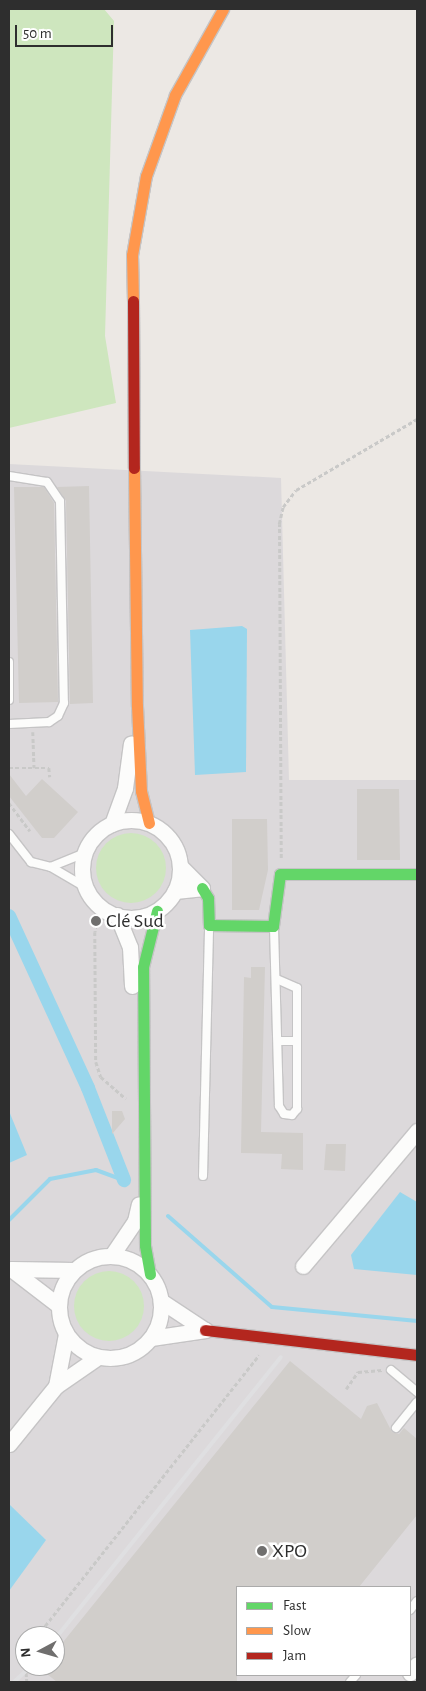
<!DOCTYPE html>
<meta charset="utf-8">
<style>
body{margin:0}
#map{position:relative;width:426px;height:1691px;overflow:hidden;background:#ece8e4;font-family:"Alegreya Sans",sans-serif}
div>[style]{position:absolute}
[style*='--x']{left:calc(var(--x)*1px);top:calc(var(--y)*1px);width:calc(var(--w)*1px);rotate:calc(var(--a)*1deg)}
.industrial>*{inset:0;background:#dcd9db}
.green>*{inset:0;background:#cee6be}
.round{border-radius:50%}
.water>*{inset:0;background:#99d6ec}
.stream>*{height:4px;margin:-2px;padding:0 2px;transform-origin:2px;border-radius:2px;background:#99d6ec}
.canal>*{height:14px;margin:-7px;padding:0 7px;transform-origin:7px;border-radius:7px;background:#99d6ec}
.building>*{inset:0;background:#d1cecb}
.path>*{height:2.5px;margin-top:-1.25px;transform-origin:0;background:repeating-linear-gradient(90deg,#c9c9c8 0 4px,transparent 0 6.5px)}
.roads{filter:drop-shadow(1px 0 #c5c4c5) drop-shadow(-1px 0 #c5c4c5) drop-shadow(0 1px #c5c4c5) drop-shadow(0 -1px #c5c4c5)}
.lane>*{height:8px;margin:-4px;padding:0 4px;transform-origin:4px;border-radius:4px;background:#fcfcfb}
.street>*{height:15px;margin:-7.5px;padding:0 7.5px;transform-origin:7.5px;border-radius:7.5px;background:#fcfcfb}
.street>.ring{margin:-7.5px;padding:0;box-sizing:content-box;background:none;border:15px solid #fcfcfb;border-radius:50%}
.fast>*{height:11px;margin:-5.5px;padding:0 5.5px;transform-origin:5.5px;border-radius:5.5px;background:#63d668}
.slow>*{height:11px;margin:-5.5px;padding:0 5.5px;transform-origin:5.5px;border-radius:5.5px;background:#ff974d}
.jam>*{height:11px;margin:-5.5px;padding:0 5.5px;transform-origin:5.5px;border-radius:5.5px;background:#b3261e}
.rail>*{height:4px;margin:-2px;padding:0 2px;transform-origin:2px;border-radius:2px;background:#dfdfe1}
.dots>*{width:14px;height:14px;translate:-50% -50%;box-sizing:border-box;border:2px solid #fff;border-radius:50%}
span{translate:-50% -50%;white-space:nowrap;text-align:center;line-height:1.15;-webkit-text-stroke:5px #fff;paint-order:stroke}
.poi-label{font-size:20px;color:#2e2e2e}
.left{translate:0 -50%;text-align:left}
.frame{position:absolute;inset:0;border:10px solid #2e2e2e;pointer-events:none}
.legend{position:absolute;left:236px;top:1586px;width:175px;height:90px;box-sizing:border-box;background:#fff;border:1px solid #ababab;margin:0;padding:6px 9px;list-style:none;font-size:15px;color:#2e2e2e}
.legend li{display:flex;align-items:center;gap:10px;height:25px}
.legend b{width:25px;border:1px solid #ababab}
.north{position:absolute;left:15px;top:1626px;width:50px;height:50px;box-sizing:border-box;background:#fff;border:1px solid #ababab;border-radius:50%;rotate:264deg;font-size:14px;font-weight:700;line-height:20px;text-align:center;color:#2e2e2e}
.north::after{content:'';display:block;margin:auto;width:18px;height:22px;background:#706f6e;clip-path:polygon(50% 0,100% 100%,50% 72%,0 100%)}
.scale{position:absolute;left:15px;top:25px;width:98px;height:22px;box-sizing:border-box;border:2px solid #2e2e2e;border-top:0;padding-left:6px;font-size:15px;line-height:18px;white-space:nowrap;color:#2e2e2e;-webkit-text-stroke:4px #fff;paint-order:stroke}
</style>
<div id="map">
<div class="industrial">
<div style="clip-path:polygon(evenodd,9px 464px,281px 478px,289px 780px,417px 780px,417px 1682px,9px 1682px,9px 464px,237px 1587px,410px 1587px,410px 1675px,237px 1675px,237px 1587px,9px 464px,25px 1636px,55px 1636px,55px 1666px,25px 1666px,25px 1636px)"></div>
</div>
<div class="green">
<div style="clip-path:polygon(9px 9px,104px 9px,114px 21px,105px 336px,116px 403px,9px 428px)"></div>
<div class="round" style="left:96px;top:833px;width:70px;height:70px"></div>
<div class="round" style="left:74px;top:1271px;width:70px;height:70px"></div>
</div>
<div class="water">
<div style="clip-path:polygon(242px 626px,247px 629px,246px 772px,195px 775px,190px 630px)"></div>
<div style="clip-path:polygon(9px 1111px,27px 1155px,9px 1163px)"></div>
<div style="clip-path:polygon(400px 1192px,417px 1202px,417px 1275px,354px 1269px,351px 1255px)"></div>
<div style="clip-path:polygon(9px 1504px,46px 1540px,9px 1591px)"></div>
</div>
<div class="stream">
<div style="--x:168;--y:1216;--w:138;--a:41.2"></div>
<div style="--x:272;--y:1307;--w:146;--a:5.5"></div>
<div style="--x:9;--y:1220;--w:58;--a:-45"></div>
<div style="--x:50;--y:1179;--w:47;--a:-11.1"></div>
<div style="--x:96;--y:1170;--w:30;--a:20"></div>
</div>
<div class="canal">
<div style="--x:9;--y:916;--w:189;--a:65.3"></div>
<div style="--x:88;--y:1088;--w:99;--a:68.6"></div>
</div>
<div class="building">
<div style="clip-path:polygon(89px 486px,93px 703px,70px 704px,66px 501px,57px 487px)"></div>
<div style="clip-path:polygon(14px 487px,44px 487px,54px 503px,58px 702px,19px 703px)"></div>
<div style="clip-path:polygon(9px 774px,26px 796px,42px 779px,78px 812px,54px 838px,42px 838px,9px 796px)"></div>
<div style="clip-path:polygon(357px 789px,399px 789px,400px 860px,357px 860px)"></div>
<div style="clip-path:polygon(232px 819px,267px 819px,268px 870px,259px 910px,232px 910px)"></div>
<div style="clip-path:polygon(251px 967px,265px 967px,261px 1132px,303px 1133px,303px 1170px,281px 1169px,282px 1154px,241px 1153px,244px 977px,251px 978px)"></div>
<div style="clip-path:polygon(112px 1111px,122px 1111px,125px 1119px,112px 1134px)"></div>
<div style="clip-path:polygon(326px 1144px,346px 1144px,345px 1171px,324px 1170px)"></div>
<div style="clip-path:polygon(290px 1361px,361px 1419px,367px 1406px,377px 1403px,392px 1432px,399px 1434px,404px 1428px,417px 1439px,417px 1515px,359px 1587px,237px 1587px,237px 1682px,57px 1682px,37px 1666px,55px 1666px,55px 1652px)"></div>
</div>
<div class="path">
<div style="--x:33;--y:732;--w:36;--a:88"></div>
<div style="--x:9;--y:768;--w:40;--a:0"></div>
<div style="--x:49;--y:768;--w:9;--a:84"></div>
<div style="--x:9;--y:803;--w:35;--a:53"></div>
<div style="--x:281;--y:858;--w:334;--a:-90.3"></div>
<div style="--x:279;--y:524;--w:17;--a:-77"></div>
<div style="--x:283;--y:507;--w:21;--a:-53"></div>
<div style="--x:296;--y:490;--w:140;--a:-30.4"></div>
<div style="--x:99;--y:905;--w:27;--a:98"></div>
<div style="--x:95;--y:932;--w:130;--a:89.6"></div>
<div style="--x:96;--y:1062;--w:16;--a:72"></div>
<div style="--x:101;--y:1077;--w:33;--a:41"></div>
<div style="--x:346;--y:1389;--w:21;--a:-55"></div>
<div style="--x:358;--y:1372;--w:24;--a:-5"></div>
<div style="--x:37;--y:1636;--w:358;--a:-51.7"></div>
<div style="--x:25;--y:1653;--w:29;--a:86"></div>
</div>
<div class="roads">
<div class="lane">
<div style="--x:9;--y:476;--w:38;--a:9"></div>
<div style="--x:47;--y:482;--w:23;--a:56"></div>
<div style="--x:60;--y:501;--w:202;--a:88.9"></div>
<div style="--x:64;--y:703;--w:14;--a:115"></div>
<div style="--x:58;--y:716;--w:11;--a:146"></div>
<div style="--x:49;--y:722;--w:40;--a:177.1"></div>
<div style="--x:9;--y:662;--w:38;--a:90"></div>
<div style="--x:9;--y:834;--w:36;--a:52"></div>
<div style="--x:31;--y:862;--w:21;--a:14"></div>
<div style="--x:85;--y:853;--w:37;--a:158"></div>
<div style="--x:51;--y:867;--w:42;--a:30.3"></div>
<div style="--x:274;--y:928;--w:178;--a:88.4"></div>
<div style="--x:279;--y:1106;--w:9;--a:58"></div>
<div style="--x:284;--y:1114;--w:8;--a:7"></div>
<div style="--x:292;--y:1115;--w:8;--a:-50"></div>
<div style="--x:297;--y:1109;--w:121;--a:-90"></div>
<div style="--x:297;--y:988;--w:22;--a:-156"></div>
<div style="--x:278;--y:1041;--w:19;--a:0"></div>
<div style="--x:203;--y:1176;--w:249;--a:-88.6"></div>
<div style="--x:391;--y:1370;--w:34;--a:40"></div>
<div style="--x:396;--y:1428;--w:33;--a:-51"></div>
<div style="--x:410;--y:1610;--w:11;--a:-52"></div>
<div style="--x:350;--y:1682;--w:9;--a:-49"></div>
</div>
<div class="street">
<div class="ring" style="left:82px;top:820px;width:83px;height:83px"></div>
<div style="--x:112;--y:824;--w:38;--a:-70"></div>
<div style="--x:125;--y:788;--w:45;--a:-82.4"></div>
<div style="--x:175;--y:891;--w:27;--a:-6"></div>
<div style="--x:202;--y:888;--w:31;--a:-135"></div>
<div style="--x:117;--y:915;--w:35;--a:68"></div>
<div style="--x:130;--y:947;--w:39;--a:87"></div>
<div style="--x:112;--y:1255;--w:41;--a:-55.9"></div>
<div style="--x:135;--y:1221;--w:17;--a:-77"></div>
<div class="ring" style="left:59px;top:1256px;width:87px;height:87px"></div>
<div style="--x:303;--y:1266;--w:177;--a:-49.8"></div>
<div style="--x:58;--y:1305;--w:59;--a:-142.5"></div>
<div style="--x:11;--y:1269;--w:63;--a:0.9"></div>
<div style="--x:66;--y:1334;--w:53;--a:100.9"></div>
<div style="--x:56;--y:1386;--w:51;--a:-34.6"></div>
<div style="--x:151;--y:1338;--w:55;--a:-8.4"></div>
<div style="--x:205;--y:1330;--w:53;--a:-146.6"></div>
<div style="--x:9;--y:1444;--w:75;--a:-51"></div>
<div style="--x:410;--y:1673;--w:11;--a:-52"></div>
</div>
<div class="fast">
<div style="--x:202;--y:888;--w:12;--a:59"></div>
<div style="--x:208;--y:898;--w:27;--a:88"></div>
<div style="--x:209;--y:925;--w:64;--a:0.9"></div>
<div style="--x:273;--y:926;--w:52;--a:-82.3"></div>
<div style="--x:280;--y:874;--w:137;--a:0"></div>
<div style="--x:150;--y:1274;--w:29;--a:-100"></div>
<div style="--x:145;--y:1245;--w:278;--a:-90.4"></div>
<div style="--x:143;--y:967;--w:58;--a:-76"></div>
</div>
<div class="slow">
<div style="--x:133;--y:301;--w:46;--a:-91.2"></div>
<div style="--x:132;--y:255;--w:80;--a:-80"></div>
<div style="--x:146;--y:176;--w:86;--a:-70.3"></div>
<div style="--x:175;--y:95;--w:98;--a:-60.8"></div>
<div style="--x:134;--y:468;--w:238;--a:89.3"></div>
<div style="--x:137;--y:706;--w:85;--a:87.3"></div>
<div style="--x:141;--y:791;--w:33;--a:76"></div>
</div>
<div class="jam">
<div style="--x:133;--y:301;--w:167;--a:89.7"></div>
<div style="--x:205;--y:1330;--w:213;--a:6.7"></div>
</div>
</div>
<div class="rail">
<div style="--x:55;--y:1639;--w:361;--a:-51.3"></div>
<div style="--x:14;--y:1682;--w:23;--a:-43"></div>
</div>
<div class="dots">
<div style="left:96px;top:921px;background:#706f6e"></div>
<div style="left:262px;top:1551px;background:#706f6e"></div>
</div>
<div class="poi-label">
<span class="left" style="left:106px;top:921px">Clé Sud</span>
<span class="left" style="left:272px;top:1551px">XPO</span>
</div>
<div class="frame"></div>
<ul class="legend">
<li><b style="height:6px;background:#63d668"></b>Fast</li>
<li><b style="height:6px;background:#ff974d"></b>Slow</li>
<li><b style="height:6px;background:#b3261e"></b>Jam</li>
</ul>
<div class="north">N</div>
<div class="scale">50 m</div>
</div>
